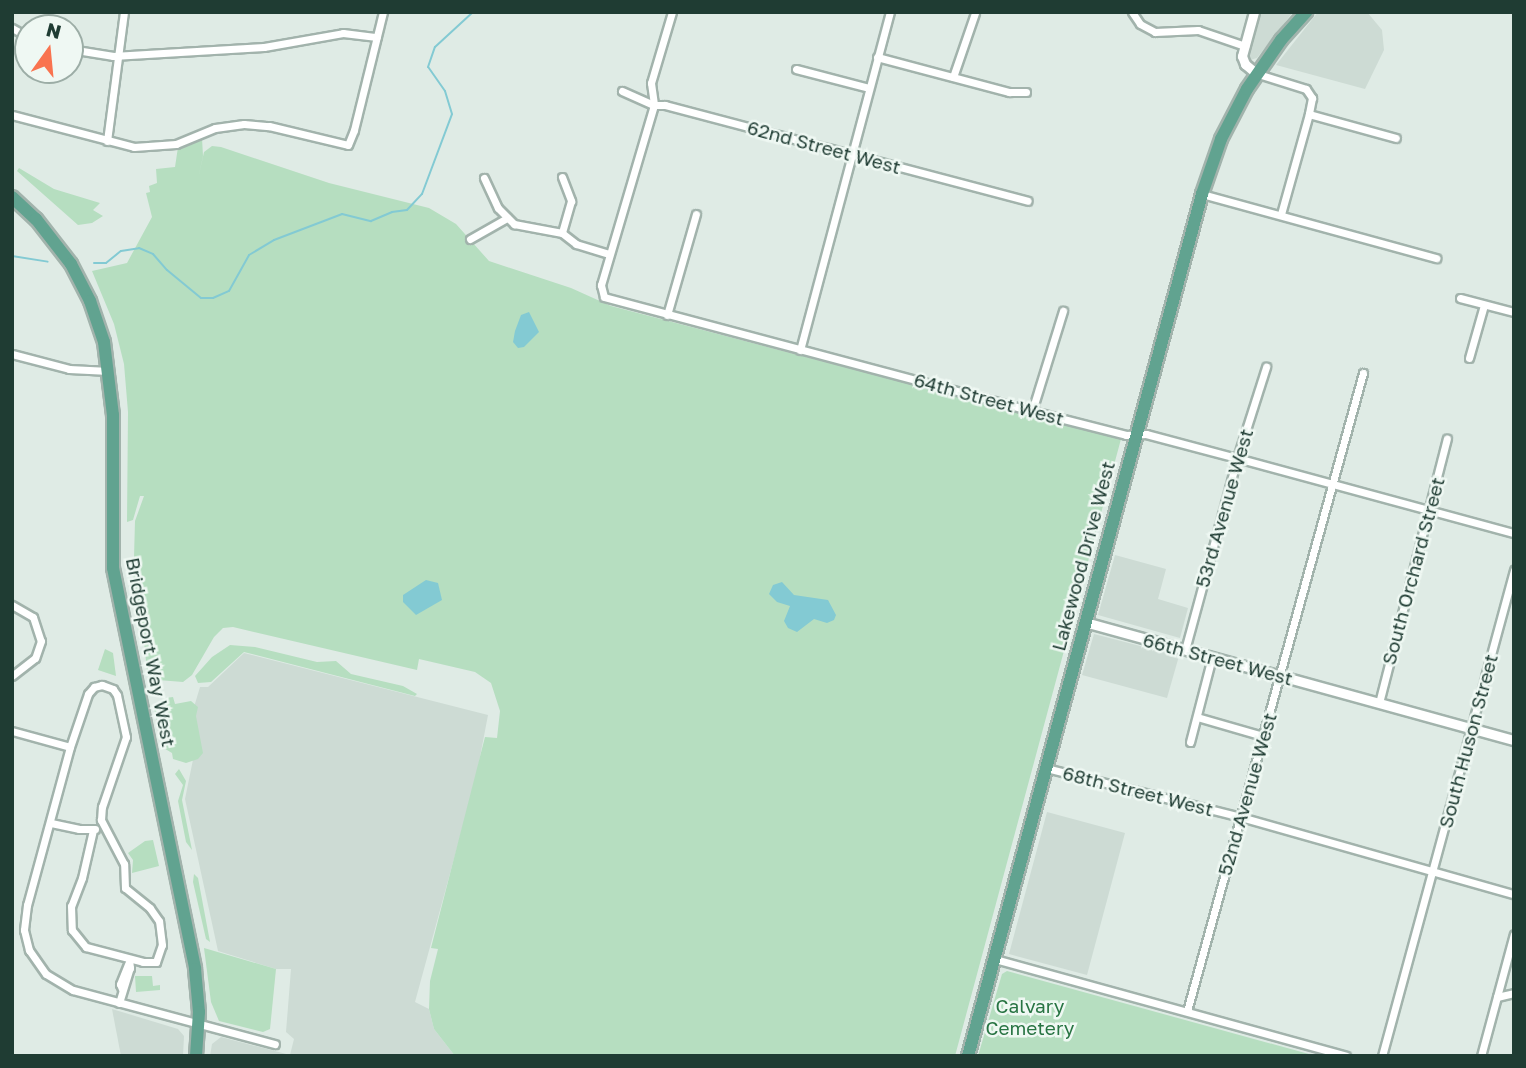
<!DOCTYPE html>
<style>
body{margin:0}
#map{position:relative;width:1526px;height:1068px;overflow:hidden;background:#dfebe5;font-family:"Golos Text",sans-serif}
div>[style]{position:absolute}
[style*='--x']{left:calc(var(--x)*1px);top:calc(var(--y)*1px);width:calc(var(--w)*1px);rotate:calc(var(--a)*1deg)}
.built>*{inset:0;background:#cddbd4}
.green>*{inset:0;background:#b6dec0}
.water>*{inset:0;background:#83cad3}
.stream>*{height:2px;margin:-1px;padding:0 1px;transform-origin:1px;border-radius:1px;background:#83cad3}
.roads{filter:drop-shadow(2px 0 #a2b3ac) drop-shadow(-2px 0 #a2b3ac) drop-shadow(0 2px #a2b3ac) drop-shadow(0 -2px #a2b3ac)}
.minor>*{height:7px;margin:-3.5px;padding:0 3.5px;transform-origin:3.5px;border-radius:3.5px;background:#fff}
.tertiary>*{height:9px;margin:-4.5px;padding:0 4.5px;transform-origin:4.5px;border-radius:4.5px;background:#fff}
.primary>*{height:12px;margin:-6px;padding:0 6px;transform-origin:6px;border-radius:6px;background:#61a390}
span{translate:-50% -50%;white-space:nowrap;text-align:center;line-height:1.15;-webkit-text-stroke:5px #eff8f3;paint-order:stroke}
.street-label{font-size:19px;color:#1f3c33}
.park-label{font-size:19px;color:#287443}
.frame{position:absolute;inset:0;border:14px solid #1f3c33;pointer-events:none}
.north{position:absolute;left:14px;top:14px;width:70px;height:70px;box-sizing:border-box;background:#eff8f3;border:2px solid #9cada6;border-radius:50%;rotate:15deg;font-size:19px;font-weight:700;line-height:28px;text-align:center;color:#1f3c33}
.north::after{content:'';display:block;margin:auto;width:24px;height:32px;background:#f9734f;clip-path:polygon(50% 0,100% 100%,50% 72%,0 100%)}
</style>
<div id="map">
<div class="built">
<div style="clip-path:polygon(1258px 12px,1293px 12px,1257px 58px,1250px 60px,1246px 55px)"></div>
<div style="clip-path:polygon(1318px 12px,1367px 12px,1382px 30px,1384px 50px,1365px 89px,1276px 65px)"></div>
<div style="clip-path:polygon(1115px 555px,1166px 569px,1158px 599px,1188px 608px,1180px 638px,1098px 615px)"></div>
<div style="clip-path:polygon(1094px 634px,1179px 656px,1167px 698px,1082px 675px)"></div>
<div style="clip-path:polygon(244px 653px,488px 715px,476px 778px,415px 1002px,429px 1009px,434px 1029px,455px 1056px,210px 1056px,212px 1044px,221px 1037px,290px 1055px,294px 1039px,286px 1032px,291px 969px,276px 969px,218px 951px,185px 799px,197px 740px,191px 717px,200px 687px,208px 687px)"></div>
<div style="clip-path:polygon(1047px 812px,1125px 833px,1087px 975px,1009px 954px)"></div>
<div style="clip-path:polygon(112px 1009px,178px 1029px,184px 1036px,183px 1056px,121px 1056px)"></div>
</div>
<div class="green">
<div style="clip-path:polygon(202px 138px,203px 156px,198px 179px,204px 152px,212px 146px,221px 147px,329px 183px,429px 208px,456px 224px,489px 261px,571px 288px,611px 306px,1121px 439px,955px 1056px,455px 1056px,434px 1029px,429px 1009px,430px 981px,438px 949px,431px 948px,485px 737px,497px 738px,500px 711px,491px 683px,475px 672px,419px 659px,417px 670px,233px 627px,223px 628px,214px 637px,192px 675px,183px 682px,158px 680px,147px 671px,142px 622px,133px 593px,135px 521px,144px 496px,140px 496px,133px 520px,127px 522px,128px 412px,124px 364px,114px 324px,92px 271px,127px 263px,152px 217px,146px 193px,150px 192px,149px 186px,157px 183px,156px 169px,175px 167px,178px 147px)"></div>
<div style="clip-path:polygon(19px 168px,54px 189px,100px 203px,93px 210px,103px 216px,92px 223px,78px 225px,17px 171px)"></div>
<div style="clip-path:polygon(230px 645px,255px 647px,317px 662px,336px 661px,351px 674px,403px 686px,417px 694px,415px 696px,244px 652px,211px 682px,198px 683px,195px 676px,212px 657px)"></div>
<div style="clip-path:polygon(105px 649px,113px 653px,116px 676px,98px 670px)"></div>
<div style="clip-path:polygon(173px 697px,175px 704px,191px 701px,198px 707px,196px 716px,203px 753px,198px 759px,186px 763px,173px 759px,172px 753px,162px 747px,154px 708px,156px 704px,165px 702px,165px 698px)"></div>
<div style="clip-path:polygon(179px 769px,186px 781px,182px 800px,192px 850px,186px 842px,178px 801px,183px 785px,175px 774px)"></div>
<div style="clip-path:polygon(153px 840px,159px 866px,132px 873px,133px 860px,128px 853px,145px 841px)"></div>
<div style="clip-path:polygon(194px 874px,198px 878px,210px 942px,206px 939px,193px 882px)"></div>
<div style="clip-path:polygon(204px 948px,276px 969px,270px 1029px,263px 1032px,219px 1021px,211px 1002px)"></div>
<div style="clip-path:polygon(1007px 971px,1316px 1056px,978px 1056px,1002px 974px)"></div>
<div style="clip-path:polygon(135px 976px,152px 976px,153px 986px,160px 985px,160px 990px,136px 992px)"></div>
</div>
<div class="water">
<div style="clip-path:polygon(529px 312px,539px 332px,524px 347px,518px 348px,513px 342px,515px 331px,521px 315px)"></div>
<div style="clip-path:polygon(426px 580px,438px 583px,442px 600px,416px 615px,403px 602px,403px 595px)"></div>
<div style="clip-path:polygon(782px 582px,794px 595px,828px 600px,836px 615px,834px 620px,827px 623px,814px 619px,797px 632px,788px 628px,784px 621px,790px 606px,777px 602px,769px 594px,773px 585px)"></div>
</div>
<div class="stream">
<div style="--x:12;--y:256;--w:36;--a:9"></div>
<div style="--x:94;--y:263;--w:12;--a:0"></div>
<div style="--x:106;--y:263;--w:19;--a:-39"></div>
<div style="--x:121;--y:251;--w:18;--a:-9"></div>
<div style="--x:139;--y:248;--w:15;--a:23"></div>
<div style="--x:153;--y:254;--w:21;--a:49"></div>
<div style="--x:167;--y:270;--w:44;--a:39.5"></div>
<div style="--x:201;--y:298;--w:12;--a:0"></div>
<div style="--x:213;--y:298;--w:17;--a:-24"></div>
<div style="--x:229;--y:291;--w:41;--a:-60.9"></div>
<div style="--x:249;--y:255;--w:29;--a:-31"></div>
<div style="--x:274;--y:240;--w:73;--a:-20.9"></div>
<div style="--x:342;--y:214;--w:30;--a:14"></div>
<div style="--x:371;--y:221;--w:23;--a:-23"></div>
<div style="--x:392;--y:212;--w:15;--a:-8"></div>
<div style="--x:407;--y:210;--w:22;--a:-47"></div>
<div style="--x:422;--y:194;--w:85;--a:-69.4"></div>
<div style="--x:452;--y:114;--w:24;--a:-107"></div>
<div style="--x:445;--y:91;--w:29;--a:-125"></div>
<div style="--x:428;--y:67;--w:21;--a:-71"></div>
<div style="--x:435;--y:47;--w:52;--a:-42.6"></div>
</div>
<div class="roads">
<div class="minor">
<div style="--x:672;--y:12;--w:74;--a:106.5"></div>
<div style="--x:651;--y:83;--w:22;--a:82"></div>
<div style="--x:654;--y:105;--w:188;--a:106.4"></div>
<div style="--x:601;--y:285;--w:12;--a:76"></div>
<div style="--x:604;--y:297;--w:443;--a:14.9"></div>
<div style="--x:1032;--y:411;--w:97;--a:14.3"></div>
<div style="--x:1126;--y:435;--w:20;--a:-3"></div>
<div style="--x:1146;--y:434;--w:94;--a:14.8"></div>
<div style="--x:1237;--y:458;--w:287;--a:15.2"></div>
<div style="--x:1132;--y:12;--w:14;--a:56"></div>
<div style="--x:1140;--y:24;--w:17;--a:28"></div>
<div style="--x:1155;--y:32;--w:43;--a:-2.7"></div>
<div style="--x:1198;--y:30;--w:50;--a:18.8"></div>
<div style="--x:12;--y:28;--w:18;--a:29"></div>
<div style="--x:70;--y:49;--w:44;--a:9.2"></div>
<div style="--x:113;--y:56;--w:151;--a:-3.4"></div>
<div style="--x:264;--y:47;--w:80;--a:-10"></div>
<div style="--x:343;--y:33;--w:34;--a:7"></div>
<div style="--x:877;--y:57;--w:137;--a:14.9"></div>
<div style="--x:1009;--y:92;--w:17;--a:0"></div>
<div style="--x:796;--y:69;--w:75;--a:14.6"></div>
<div style="--x:1258;--y:74;--w:50;--a:17.4"></div>
<div style="--x:1306;--y:89;--w:11;--a:56"></div>
<div style="--x:1312;--y:98;--w:16;--a:101"></div>
<div style="--x:1309;--y:114;--w:90;--a:15.4"></div>
<div style="--x:953;--y:77;--w:68;--a:-71"></div>
<div style="--x:622;--y:91;--w:35;--a:24"></div>
<div style="--x:654;--y:105;--w:11;--a:0"></div>
<div style="--x:665;--y:105;--w:375;--a:14.8"></div>
<div style="--x:12;--y:115;--w:126;--a:14.7"></div>
<div style="--x:134;--y:147;--w:42;--a:-4.1"></div>
<div style="--x:176;--y:144;--w:42;--a:-22.3"></div>
<div style="--x:215;--y:128;--w:29;--a:-8"></div>
<div style="--x:244;--y:124;--w:25;--a:5"></div>
<div style="--x:269;--y:126;--w:81;--a:13.5"></div>
<div style="--x:348;--y:145;--w:16;--a:-68"></div>
<div style="--x:354;--y:130;--w:122;--a:-76.2"></div>
<div style="--x:107;--y:141;--w:130;--a:-82.5"></div>
<div style="--x:562;--y:177;--w:26;--a:69"></div>
<div style="--x:571;--y:201;--w:33;--a:106"></div>
<div style="--x:484;--y:178;--w:33;--a:65"></div>
<div style="--x:498;--y:208;--w:23;--a:45"></div>
<div style="--x:514;--y:224;--w:49;--a:10.6"></div>
<div style="--x:562;--y:233;--w:18;--a:38"></div>
<div style="--x:576;--y:244;--w:34;--a:17"></div>
<div style="--x:1202;--y:194;--w:243;--a:15.3"></div>
<div style="--x:1281;--y:214;--w:104;--a:-74.4"></div>
<div style="--x:470;--y:239;--w:43;--a:-29.6"></div>
<div style="--x:1460;--y:298;--w:56;--a:14.5"></div>
<div style="--x:667;--y:315;--w:105;--a:-74"></div>
<div style="--x:800;--y:350;--w:350;--a:-75.1"></div>
<div style="--x:12;--y:354;--w:59;--a:14.7"></div>
<div style="--x:69;--y:369;--w:40;--a:2.9"></div>
<div style="--x:1469;--y:358;--w:55;--a:-74.2"></div>
<div style="--x:1032;--y:411;--w:105;--a:-72.8"></div>
<div style="--x:12;--y:605;--w:24;--a:30"></div>
<div style="--x:33;--y:617;--w:25;--a:72"></div>
<div style="--x:41;--y:641;--w:18;--a:109"></div>
<div style="--x:35;--y:658;--w:29;--a:142"></div>
<div style="--x:1185;--y:650;--w:199;--a:-74.8"></div>
<div style="--x:1237;--y:458;--w:96;--a:-72.3"></div>
<div style="--x:1379;--y:703;--w:273;--a:-75.6"></div>
<div style="--x:1197;--y:717;--w:69;--a:16.1"></div>
<div style="--x:12;--y:731;--w:60;--a:15.4"></div>
<div style="--x:1190;--y:742;--w:88;--a:-75.5"></div>
<div style="--x:1046;--y:768;--w:201;--a:14.1"></div>
<div style="--x:1241;--y:817;--w:284;--a:15.8"></div>
<div style="--x:51;--y:823;--w:29;--a:12"></div>
<div style="--x:79;--y:829;--w:16;--a:0"></div>
<div style="--x:93;--y:830;--w:49;--a:102.9"></div>
<div style="--x:82;--y:878;--w:30;--a:111"></div>
<div style="--x:71;--y:906;--w:24;--a:88"></div>
<div style="--x:72;--y:930;--w:22;--a:51"></div>
<div style="--x:86;--y:947;--w:59;--a:14.7"></div>
<div style="--x:143;--y:962;--w:13;--a:0"></div>
<div style="--x:156;--y:962;--w:18;--a:-71"></div>
<div style="--x:162;--y:945;--w:24;--a:-97"></div>
<div style="--x:159;--y:921;--w:16;--a:-125"></div>
<div style="--x:150;--y:908;--w:32;--a:-141"></div>
<div style="--x:125;--y:888;--w:24;--a:-92"></div>
<div style="--x:124;--y:864;--w:50;--a:-117.6"></div>
<div style="--x:101;--y:820;--w:13;--a:-86"></div>
<div style="--x:102;--y:807;--w:74;--a:-71.1"></div>
<div style="--x:126;--y:737;--w:43;--a:-102.1"></div>
<div style="--x:117;--y:695;--w:7;--a:-124"></div>
<div style="--x:113;--y:689;--w:12;--a:-160"></div>
<div style="--x:102;--y:685;--w:8;--a:166"></div>
<div style="--x:94;--y:687;--w:9;--a:131"></div>
<div style="--x:88;--y:694;--w:56;--a:108.8"></div>
<div style="--x:70;--y:747;--w:164;--a:105.2"></div>
<div style="--x:27;--y:905;--w:25;--a:97"></div>
<div style="--x:24;--y:930;--w:21;--a:76"></div>
<div style="--x:29;--y:950;--w:29;--a:55"></div>
<div style="--x:46;--y:974;--w:31;--a:31"></div>
<div style="--x:73;--y:990;--w:209;--a:15"></div>
<div style="--x:995;--y:959;--w:364;--a:15.4"></div>
<div style="--x:122;--y:989;--w:5;--a:-112"></div>
<div style="--x:120;--y:984;--w:22;--a:-68"></div>
<div style="--x:1497;--y:997;--w:17;--a:-13"></div>
<div style="--x:119;--y:1003;--w:37;--a:-73"></div>
<div style="--x:130;--y:968;--w:9;--a:-96"></div>
<div style="--x:1187;--y:1011;--w:662;--a:-74.58"></div>
<div style="--x:1382;--y:1056;--w:504;--a:-74.8"></div>
<div style="--x:1481;--y:1056;--w:126;--a:-74.9"></div>
</div>
<div class="tertiary">
<div style="--x:1254;--y:12;--w:46;--a:105.3"></div>
<div style="--x:1242;--y:56;--w:9;--a:69"></div>
<div style="--x:1245;--y:64;--w:16;--a:40"></div>
<div style="--x:1085;--y:622;--w:445;--a:15.4"></div>
</div>
<div class="primary">
<div style="--x:12;--y:197;--w:33;--a:43"></div>
<div style="--x:36;--y:219;--w:57;--a:52.1"></div>
<div style="--x:71;--y:264;--w:42;--a:62.8"></div>
<div style="--x:90;--y:301;--w:43;--a:71.1"></div>
<div style="--x:104;--y:342;--w:74;--a:83"></div>
<div style="--x:113;--y:415;--w:153;--a:90"></div>
<div style="--x:113;--y:568;--w:409;--a:78.4"></div>
<div style="--x:195;--y:969;--w:43;--a:84.7"></div>
<div style="--x:199;--y:1012;--w:44;--a:93.9"></div>
<div style="--x:968;--y:1056;--w:893;--a:-74.81"></div>
<div style="--x:1202;--y:194;--w:58;--a:-70.9"></div>
<div style="--x:1221;--y:139;--w:56;--a:-62.5"></div>
<div style="--x:1247;--y:89;--w:60;--a:-55.2"></div>
<div style="--x:1281;--y:40;--w:38;--a:-48"></div>
</div>
</div>
<div class="street-label">
<span style="left:824px;top:147px;rotate:15deg">62nd Street West</span>
<span style="left:989px;top:399px;rotate:15deg">64th Street West</span>
<span style="left:1224px;top:508px;rotate:-74deg">53rd Avenue West</span>
<span style="left:1083px;top:556px;rotate:-75deg">Lakewood Drive West</span>
<span style="left:1413px;top:571px;rotate:-75deg">South Orchard Street</span>
<span style="left:151px;top:652px;rotate:79deg">Bridgeport Way West</span>
<span style="left:1218px;top:659px;rotate:15deg">66th Street West</span>
<span style="left:1468px;top:741px;rotate:-75deg">South Huson Street</span>
<span style="left:1138px;top:791px;rotate:14deg">68th Street West</span>
<span style="left:1247px;top:794px;rotate:-74deg">52nd Avenue West</span>
</div>
<div class="park-label">
<span style="left:1030px;top:1017px">Calvary<br>Cemetery</span>
</div>
<div class="frame"></div>
<div class="north">N</div>
</div>
